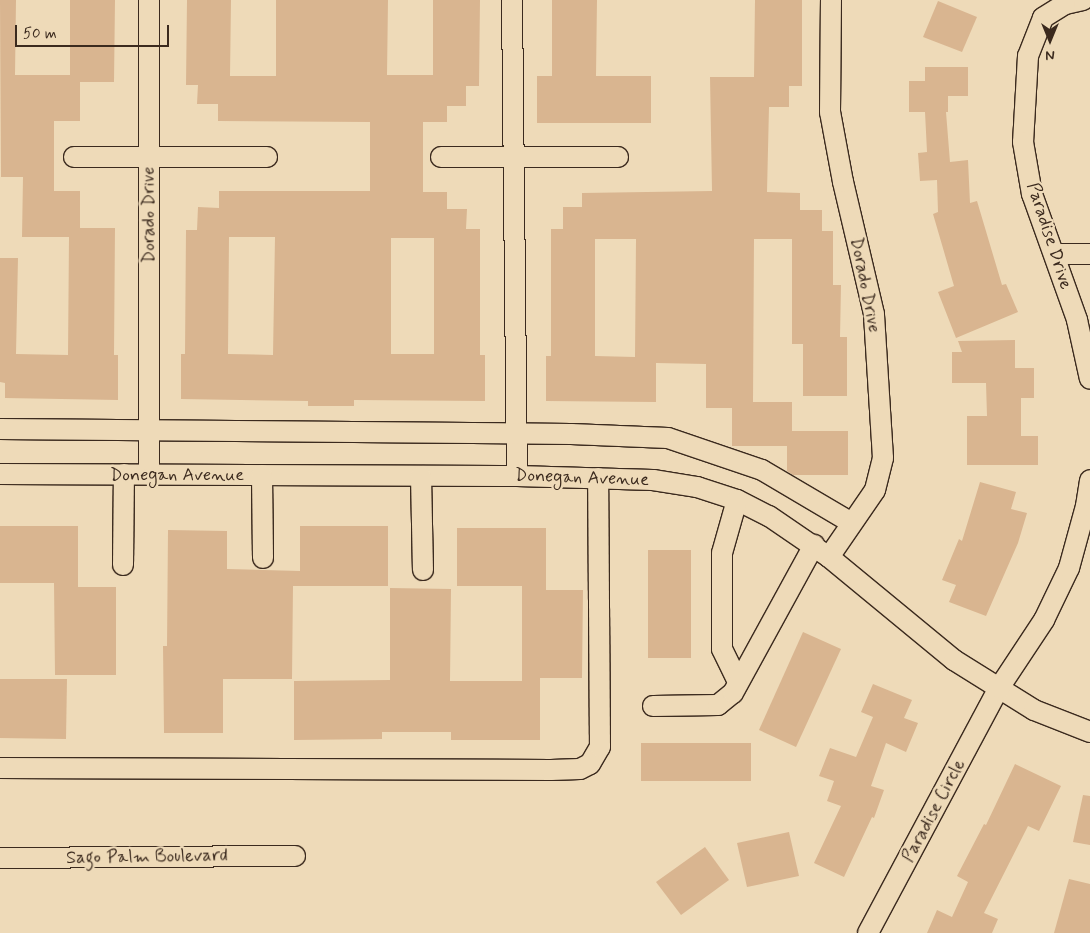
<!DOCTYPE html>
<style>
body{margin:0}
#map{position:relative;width:1090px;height:933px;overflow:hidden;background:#eedab8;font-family:Mynerve,sans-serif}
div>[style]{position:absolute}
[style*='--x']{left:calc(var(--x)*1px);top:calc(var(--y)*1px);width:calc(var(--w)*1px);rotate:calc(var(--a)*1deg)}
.building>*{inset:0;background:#d9b590}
.roads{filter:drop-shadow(1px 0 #3b2a1e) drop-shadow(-1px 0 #3b2a1e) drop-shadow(0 1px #3b2a1e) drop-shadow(0 -1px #3b2a1e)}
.minor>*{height:20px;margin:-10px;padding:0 10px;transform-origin:10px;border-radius:10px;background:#eedab8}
span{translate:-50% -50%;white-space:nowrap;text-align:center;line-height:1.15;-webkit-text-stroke:4.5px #eedab8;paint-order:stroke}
.street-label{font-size:18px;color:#3b2a1e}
.north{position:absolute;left:1025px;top:15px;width:50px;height:50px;-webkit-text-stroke:4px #eedab8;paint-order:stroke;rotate:180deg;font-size:14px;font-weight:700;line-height:20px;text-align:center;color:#3b2a1e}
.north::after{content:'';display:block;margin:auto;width:18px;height:22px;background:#3b2a1e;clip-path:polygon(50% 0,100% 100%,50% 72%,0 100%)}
.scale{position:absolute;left:15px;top:25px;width:154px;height:22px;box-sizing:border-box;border:2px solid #3b2a1e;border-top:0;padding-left:6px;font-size:15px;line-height:18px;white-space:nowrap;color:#3b2a1e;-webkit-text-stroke:4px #eedab8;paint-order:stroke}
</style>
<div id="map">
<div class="building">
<div style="clip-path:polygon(0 0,16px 0,15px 75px,70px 75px,70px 0,115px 0,114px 82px,80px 82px,80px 121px,54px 121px,54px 191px,80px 191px,80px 228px,115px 228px,114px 355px,118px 355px,118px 400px,5px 398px,5px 383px,0 382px,0 258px,18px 258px,16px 354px,68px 355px,69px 237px,22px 237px,23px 177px,1px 177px)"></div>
<div style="clip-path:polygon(evenodd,187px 0,231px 0,230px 76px,276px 76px,276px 0,388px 0,387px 75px,433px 75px,433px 0,480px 0,479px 86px,466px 86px,466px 106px,447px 106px,447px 122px,423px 122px,423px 192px,447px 192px,447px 209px,467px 209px,466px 229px,480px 229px,480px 355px,485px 355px,485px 401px,354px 400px,354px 406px,308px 406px,308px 401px,181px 399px,181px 354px,185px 354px,186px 230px,197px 230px,198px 207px,219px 208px,219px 191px,370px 191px,370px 122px,218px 121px,218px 104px,197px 104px,198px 85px,186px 85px,187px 0,229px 237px,275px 237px,273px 355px,228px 354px,229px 237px,187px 0,391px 238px,434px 238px,434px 354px,391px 354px,391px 238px)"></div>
<div style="clip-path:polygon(552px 0,597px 0,596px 76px,651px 76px,651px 123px,537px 123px,537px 76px,552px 76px)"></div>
<div style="clip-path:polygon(evenodd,755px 0,802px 0,802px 86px,789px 86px,789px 107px,769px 107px,767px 192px,800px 193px,800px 210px,822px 210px,822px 231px,833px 231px,833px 285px,841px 285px,840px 337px,847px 337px,847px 396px,803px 396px,803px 344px,792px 344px,792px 239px,754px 239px,753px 402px,792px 402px,792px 431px,848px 431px,848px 475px,793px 475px,787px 471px,787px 446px,732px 446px,732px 408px,706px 408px,706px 364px,656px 363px,656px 402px,546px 401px,546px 356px,551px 356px,551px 229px,563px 229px,563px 207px,582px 207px,582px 193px,712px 191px,710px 77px,754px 77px,755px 0,595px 239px,636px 239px,635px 357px,595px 356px,595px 239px)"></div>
<div style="clip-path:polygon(938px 1px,977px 17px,962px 52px,923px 37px)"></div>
<div style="clip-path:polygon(925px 67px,968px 67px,968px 96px,948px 96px,948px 112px,946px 112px,950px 162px,968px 160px,970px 203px,977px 201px,1002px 285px,1006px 284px,1018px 312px,956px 338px,938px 292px,954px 286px,933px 214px,938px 212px,937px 180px,920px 181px,918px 153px,927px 152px,925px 112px,909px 112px,909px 81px,925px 81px)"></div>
<div style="clip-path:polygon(1015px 340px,1015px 368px,1034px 368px,1034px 398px,1021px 398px,1021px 436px,1038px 436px,1038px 465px,967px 465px,967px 416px,987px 416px,986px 383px,952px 383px,952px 352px,962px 352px,958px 341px)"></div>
<div style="clip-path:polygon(980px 482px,1016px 492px,1011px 509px,1027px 513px,1018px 543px,986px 616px,949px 602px,956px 585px,942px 580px,959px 539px,962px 541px)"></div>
<div style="clip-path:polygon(0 526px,78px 526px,78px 587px,116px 587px,116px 675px,55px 675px,54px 583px,0 583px)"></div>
<div style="clip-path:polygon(300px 526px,388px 526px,388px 586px,293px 586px,292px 679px,223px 679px,223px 733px,164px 733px,163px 646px,167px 646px,168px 530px,227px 531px,227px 569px,300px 571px)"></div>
<div style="clip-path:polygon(457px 528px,546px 528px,546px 590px,583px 590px,582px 678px,540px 678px,540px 740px,451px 740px,451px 732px,382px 732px,382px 739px,294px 740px,294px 681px,390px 680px,390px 588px,451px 589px,450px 681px,522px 681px,522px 586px,457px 586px)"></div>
<div style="clip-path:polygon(648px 550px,691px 550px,691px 658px,648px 658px)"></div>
<div style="clip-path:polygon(803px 632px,841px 649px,796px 747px,759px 730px)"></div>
<div style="clip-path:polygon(0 679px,67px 679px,66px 739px,0 738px)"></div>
<div style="clip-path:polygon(873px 684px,912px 700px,904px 718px,918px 723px,906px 752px,886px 743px,871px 786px,884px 790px,874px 818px,872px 817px,844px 877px,814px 863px,841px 806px,827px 801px,834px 781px,819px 776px,830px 748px,856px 757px,873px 717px,861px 712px)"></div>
<div style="clip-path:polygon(641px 743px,751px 743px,751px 781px,641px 781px)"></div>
<div style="clip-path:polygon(1015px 764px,1061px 786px,1039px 831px,1028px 826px,984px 913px,998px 919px,992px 933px,927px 933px,937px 910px,952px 917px,968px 882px,957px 876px,984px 824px,986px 825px)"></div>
<div style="clip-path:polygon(1083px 795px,1090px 796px,1090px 845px,1073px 842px)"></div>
<div style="clip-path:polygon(789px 832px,799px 876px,747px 887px,737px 843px)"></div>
<div style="clip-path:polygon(705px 847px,729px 880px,681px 915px,656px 882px)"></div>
<div style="clip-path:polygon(1069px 879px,1090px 884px,1090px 933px,1054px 933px)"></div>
</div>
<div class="roads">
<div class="minor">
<div style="--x:512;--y:0;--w:476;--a:89.4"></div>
<div style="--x:1083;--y:0;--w:18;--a:167"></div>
<div style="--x:1065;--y:4;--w:26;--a:148"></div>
<div style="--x:1043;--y:18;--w:41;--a:111.5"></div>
<div style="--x:1028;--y:56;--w:86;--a:93.3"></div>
<div style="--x:1023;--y:142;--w:53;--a:80.2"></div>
<div style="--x:1032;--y:194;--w:134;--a:70.3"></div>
<div style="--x:1077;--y:320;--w:60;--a:77.6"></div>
<div style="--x:74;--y:157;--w:193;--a:0"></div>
<div style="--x:441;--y:157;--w:177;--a:0"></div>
<div style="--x:1055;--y:254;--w:35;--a:0"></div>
<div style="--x:0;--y:429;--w:571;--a:0.5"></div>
<div style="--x:571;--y:434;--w:97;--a:2.4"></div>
<div style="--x:668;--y:438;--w:99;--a:18.8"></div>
<div style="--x:762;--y:470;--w:104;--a:30.5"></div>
<div style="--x:0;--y:474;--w:517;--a:0.22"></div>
<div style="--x:517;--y:476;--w:136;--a:1.7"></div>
<div style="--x:653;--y:480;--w:45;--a:9"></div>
<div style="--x:697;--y:487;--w:42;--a:18"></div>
<div style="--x:737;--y:500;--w:36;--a:27"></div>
<div style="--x:769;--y:516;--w:73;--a:34.3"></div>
<div style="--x:829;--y:557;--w:162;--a:39.5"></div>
<div style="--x:954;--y:660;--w:94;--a:32"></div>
<div style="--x:1034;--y:710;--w:60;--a:21.4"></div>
<div style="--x:149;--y:474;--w:474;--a:-90"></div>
<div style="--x:262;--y:475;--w:83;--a:89.3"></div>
<div style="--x:421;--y:476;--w:94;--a:88.8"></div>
<div style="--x:737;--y:500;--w:55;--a:105.8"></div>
<div style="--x:722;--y:553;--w:96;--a:90"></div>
<div style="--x:722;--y:649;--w:37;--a:64"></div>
<div style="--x:829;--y:557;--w:81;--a:-55.5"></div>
<div style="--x:875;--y:490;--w:33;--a:-76"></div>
<div style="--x:883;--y:458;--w:144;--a:-93.6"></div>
<div style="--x:874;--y:314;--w:136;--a:-103.2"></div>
<div style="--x:843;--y:182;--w:71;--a:-100.5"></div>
<div style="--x:830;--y:112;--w:112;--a:-89.5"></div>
<div style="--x:123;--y:565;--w:91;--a:-89.4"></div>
<div style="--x:653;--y:706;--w:65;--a:-0.9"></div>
<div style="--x:718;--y:705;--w:19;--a:-39"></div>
<div style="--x:733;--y:693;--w:169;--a:-61.3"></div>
<div style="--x:0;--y:768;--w:551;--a:0.21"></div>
<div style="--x:551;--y:770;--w:29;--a:-2"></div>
<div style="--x:580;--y:769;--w:11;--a:-27"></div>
<div style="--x:590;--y:764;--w:20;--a:-60"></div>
<div style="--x:600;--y:747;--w:269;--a:-90.4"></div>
<div style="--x:0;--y:858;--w:295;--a:-0.4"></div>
<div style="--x:868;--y:933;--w:278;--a:-61.9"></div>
<div style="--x:999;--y:688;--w:82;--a:-56.5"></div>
<div style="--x:1044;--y:620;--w:58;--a:-64.3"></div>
<div style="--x:1069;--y:568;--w:64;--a:-74.7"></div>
<div style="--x:1086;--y:506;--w:26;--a:-81"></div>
</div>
</div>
<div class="street-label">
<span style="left:149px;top:215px;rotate:-90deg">Dorado Drive</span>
<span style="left:1049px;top:236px;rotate:72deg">Paradise Drive</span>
<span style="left:865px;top:285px;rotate:79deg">Dorado Drive</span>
<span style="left:177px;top:475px">Donegan Avenue</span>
<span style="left:582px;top:478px;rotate:2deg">Donegan Avenue</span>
<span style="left:934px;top:811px;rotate:-62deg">Paradise Circle</span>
<span style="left:147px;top:857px;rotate:-1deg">Sago Palm Boulevard</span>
</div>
<div class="north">N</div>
<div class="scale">50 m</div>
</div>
